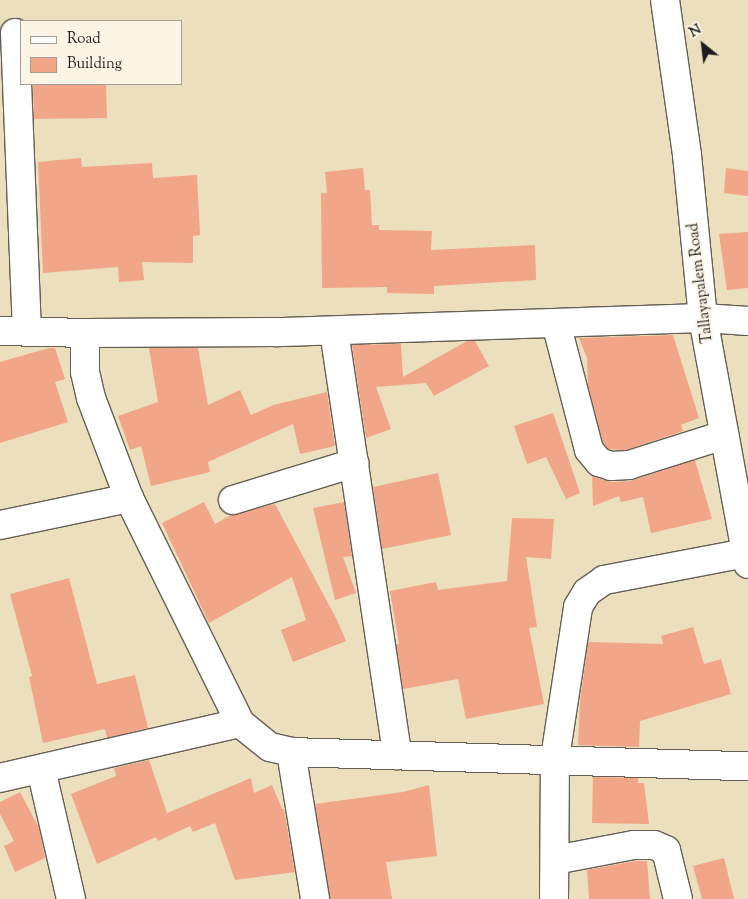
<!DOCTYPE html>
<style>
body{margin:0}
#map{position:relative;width:748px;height:899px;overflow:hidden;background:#ecdfbe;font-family:"Sorts Mill Goudy",serif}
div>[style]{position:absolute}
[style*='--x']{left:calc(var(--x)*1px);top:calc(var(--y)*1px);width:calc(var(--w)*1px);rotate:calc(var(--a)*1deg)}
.building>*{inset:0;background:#f1a589}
.roads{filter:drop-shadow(1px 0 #656055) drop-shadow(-1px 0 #656055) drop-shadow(0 1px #656055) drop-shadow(0 -1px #656055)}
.minor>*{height:28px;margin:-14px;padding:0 14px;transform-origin:14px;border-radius:14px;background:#fff}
span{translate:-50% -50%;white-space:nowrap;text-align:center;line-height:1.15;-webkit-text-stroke:4px #fcf5e5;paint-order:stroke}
.street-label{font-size:15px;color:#1c1c1c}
.legend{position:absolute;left:20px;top:20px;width:162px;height:65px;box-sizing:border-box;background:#fcf5e5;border:1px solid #a29e95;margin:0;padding:6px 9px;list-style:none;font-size:15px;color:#1c1c1c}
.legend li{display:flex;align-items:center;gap:10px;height:25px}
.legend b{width:25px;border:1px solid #a29e95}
.north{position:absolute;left:678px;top:20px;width:50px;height:50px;-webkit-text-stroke:4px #fcf5e5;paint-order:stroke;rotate:331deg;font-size:14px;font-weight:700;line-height:20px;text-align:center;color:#1c1c1c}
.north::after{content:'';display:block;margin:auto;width:18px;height:22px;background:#1c1c1c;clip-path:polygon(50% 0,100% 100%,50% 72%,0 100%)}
</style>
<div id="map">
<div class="building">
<div style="clip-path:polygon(106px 84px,107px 118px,34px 119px,33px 85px)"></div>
<div style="clip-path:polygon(81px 158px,82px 167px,152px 163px,153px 178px,197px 175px,200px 235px,193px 236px,193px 263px,142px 262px,144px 280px,119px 282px,118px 267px,43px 273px,38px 162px)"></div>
<div style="clip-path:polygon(363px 168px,365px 190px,370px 190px,372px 225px,379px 225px,379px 230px,432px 231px,431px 250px,535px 245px,536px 280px,434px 286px,434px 294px,387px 293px,387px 287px,322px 288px,321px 193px,327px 193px,325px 172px)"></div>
<div style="clip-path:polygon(726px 168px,748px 171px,748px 196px,724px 193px)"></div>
<div style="clip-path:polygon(748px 232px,748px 288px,727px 290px,719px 234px)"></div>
<div style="clip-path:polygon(673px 335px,699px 418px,681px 425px,683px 431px,626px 450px,608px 449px,603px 443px,588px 386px,587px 358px,579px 338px)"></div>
<div style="clip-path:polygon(467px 341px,475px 341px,489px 366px,434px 396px,426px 383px,376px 387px,391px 429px,366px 438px,352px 345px,401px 344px,403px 377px)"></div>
<div style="clip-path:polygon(49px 348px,55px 348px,65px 379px,55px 382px,68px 422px,0 443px,0 362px)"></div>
<div style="clip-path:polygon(149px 348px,198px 348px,208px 405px,240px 390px,251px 415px,273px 405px,327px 392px,335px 446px,300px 454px,293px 424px,208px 462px,210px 472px,151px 486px,141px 446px,130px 450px,118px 416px,158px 402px)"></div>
<div style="clip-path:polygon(553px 413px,580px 493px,566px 499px,546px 457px,527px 464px,514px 426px)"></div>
<div style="clip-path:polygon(695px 460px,712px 519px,651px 533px,643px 497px,621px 502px,619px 496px,593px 506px,592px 476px,612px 482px,630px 481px)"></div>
<div style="clip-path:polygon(438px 473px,451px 535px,382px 549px,373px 487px)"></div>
<div style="clip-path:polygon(204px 502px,215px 524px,231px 515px,275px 504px,337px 620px,346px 641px,293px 662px,281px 630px,306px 620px,292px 577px,209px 623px,162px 523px)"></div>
<div style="clip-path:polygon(344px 502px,352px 556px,343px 557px,356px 593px,335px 600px,313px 508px)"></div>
<div style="clip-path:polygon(512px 518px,554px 519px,551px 559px,526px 557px,537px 627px,529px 628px,544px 704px,466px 719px,458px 679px,403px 689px,396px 644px,399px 644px,390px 591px,436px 582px,438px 590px,507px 581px)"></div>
<div style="clip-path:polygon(69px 578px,97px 684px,135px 675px,148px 728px,107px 738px,105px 729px,43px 743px,29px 677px,32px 676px,10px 594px)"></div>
<div style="clip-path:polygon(693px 627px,704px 664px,721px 659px,731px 694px,640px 721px,639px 747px,578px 745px,580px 701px,588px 642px,663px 644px,661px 636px)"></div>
<div style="clip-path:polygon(149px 760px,167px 813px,251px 778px,254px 793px,272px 785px,282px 809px,284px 809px,295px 872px,235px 880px,215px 823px,193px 832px,190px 826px,158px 841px,156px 837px,97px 864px,71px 794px,116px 776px,114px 768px)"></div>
<div style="clip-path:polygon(593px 777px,638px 778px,638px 783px,644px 783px,649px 824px,592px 823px)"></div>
<div style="clip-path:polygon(429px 785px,437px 856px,386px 862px,392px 899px,330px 899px,315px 804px,403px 792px)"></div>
<div style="clip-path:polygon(20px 792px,39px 828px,45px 858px,15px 872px,4px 846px,14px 841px,0 814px,0 802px)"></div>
<div style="clip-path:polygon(724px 858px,734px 899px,702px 899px,693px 866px)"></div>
<div style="clip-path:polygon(635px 861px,647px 861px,650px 899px,589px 899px,587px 870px)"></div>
</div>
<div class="roads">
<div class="minor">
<div style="--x:665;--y:0;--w:157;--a:81.9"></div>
<div style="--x:687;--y:155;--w:164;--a:84.4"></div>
<div style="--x:703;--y:318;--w:250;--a:79.6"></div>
<div style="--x:15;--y:33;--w:299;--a:87.7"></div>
<div style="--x:748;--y:321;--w:45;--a:-176.2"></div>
<div style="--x:703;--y:318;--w:428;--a:178.1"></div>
<div style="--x:275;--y:332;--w:190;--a:179.7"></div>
<div style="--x:85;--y:333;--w:39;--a:90"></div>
<div style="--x:85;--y:372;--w:27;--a:77"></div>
<div style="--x:91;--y:398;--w:107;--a:69.2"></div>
<div style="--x:129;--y:498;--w:251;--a:63.7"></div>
<div style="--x:240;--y:723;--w:38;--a:39"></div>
<div style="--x:270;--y:747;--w:22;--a:13"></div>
<div style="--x:291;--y:752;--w:457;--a:1.8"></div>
<div style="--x:556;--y:323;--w:131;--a:75.4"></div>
<div style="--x:589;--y:450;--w:16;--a:50"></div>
<div style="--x:599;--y:462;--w:13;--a:18"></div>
<div style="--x:611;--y:466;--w:18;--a:-3"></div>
<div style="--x:629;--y:465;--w:100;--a:-17.5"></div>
<div style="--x:0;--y:331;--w:85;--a:1.3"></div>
<div style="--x:334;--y:331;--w:429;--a:81.5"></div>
<div style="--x:233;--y:500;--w:127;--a:-17"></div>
<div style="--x:0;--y:525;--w:132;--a:-11.8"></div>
<div style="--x:291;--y:752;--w:149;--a:80.7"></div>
<div style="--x:41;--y:769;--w:133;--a:77"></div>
<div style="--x:0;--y:778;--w:246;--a:-12.9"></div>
<div style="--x:555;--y:860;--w:80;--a:-10.8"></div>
<div style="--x:634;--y:845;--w:20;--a:0"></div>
<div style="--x:654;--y:845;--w:13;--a:23"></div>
<div style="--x:666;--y:850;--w:50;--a:76.2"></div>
<div style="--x:554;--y:899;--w:141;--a:-89.6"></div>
<div style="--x:555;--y:758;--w:153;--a:-81.3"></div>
<div style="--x:578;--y:607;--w:17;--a:-59"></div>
<div style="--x:587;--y:592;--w:21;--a:-35"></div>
<div style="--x:604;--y:580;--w:145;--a:-10.8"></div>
</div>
</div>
<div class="street-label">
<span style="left:701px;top:283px;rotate:-97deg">Tallayapalem Road</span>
</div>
<ul class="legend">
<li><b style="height:6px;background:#fff"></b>Road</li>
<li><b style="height:14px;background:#f1a589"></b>Building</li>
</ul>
<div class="north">N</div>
</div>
